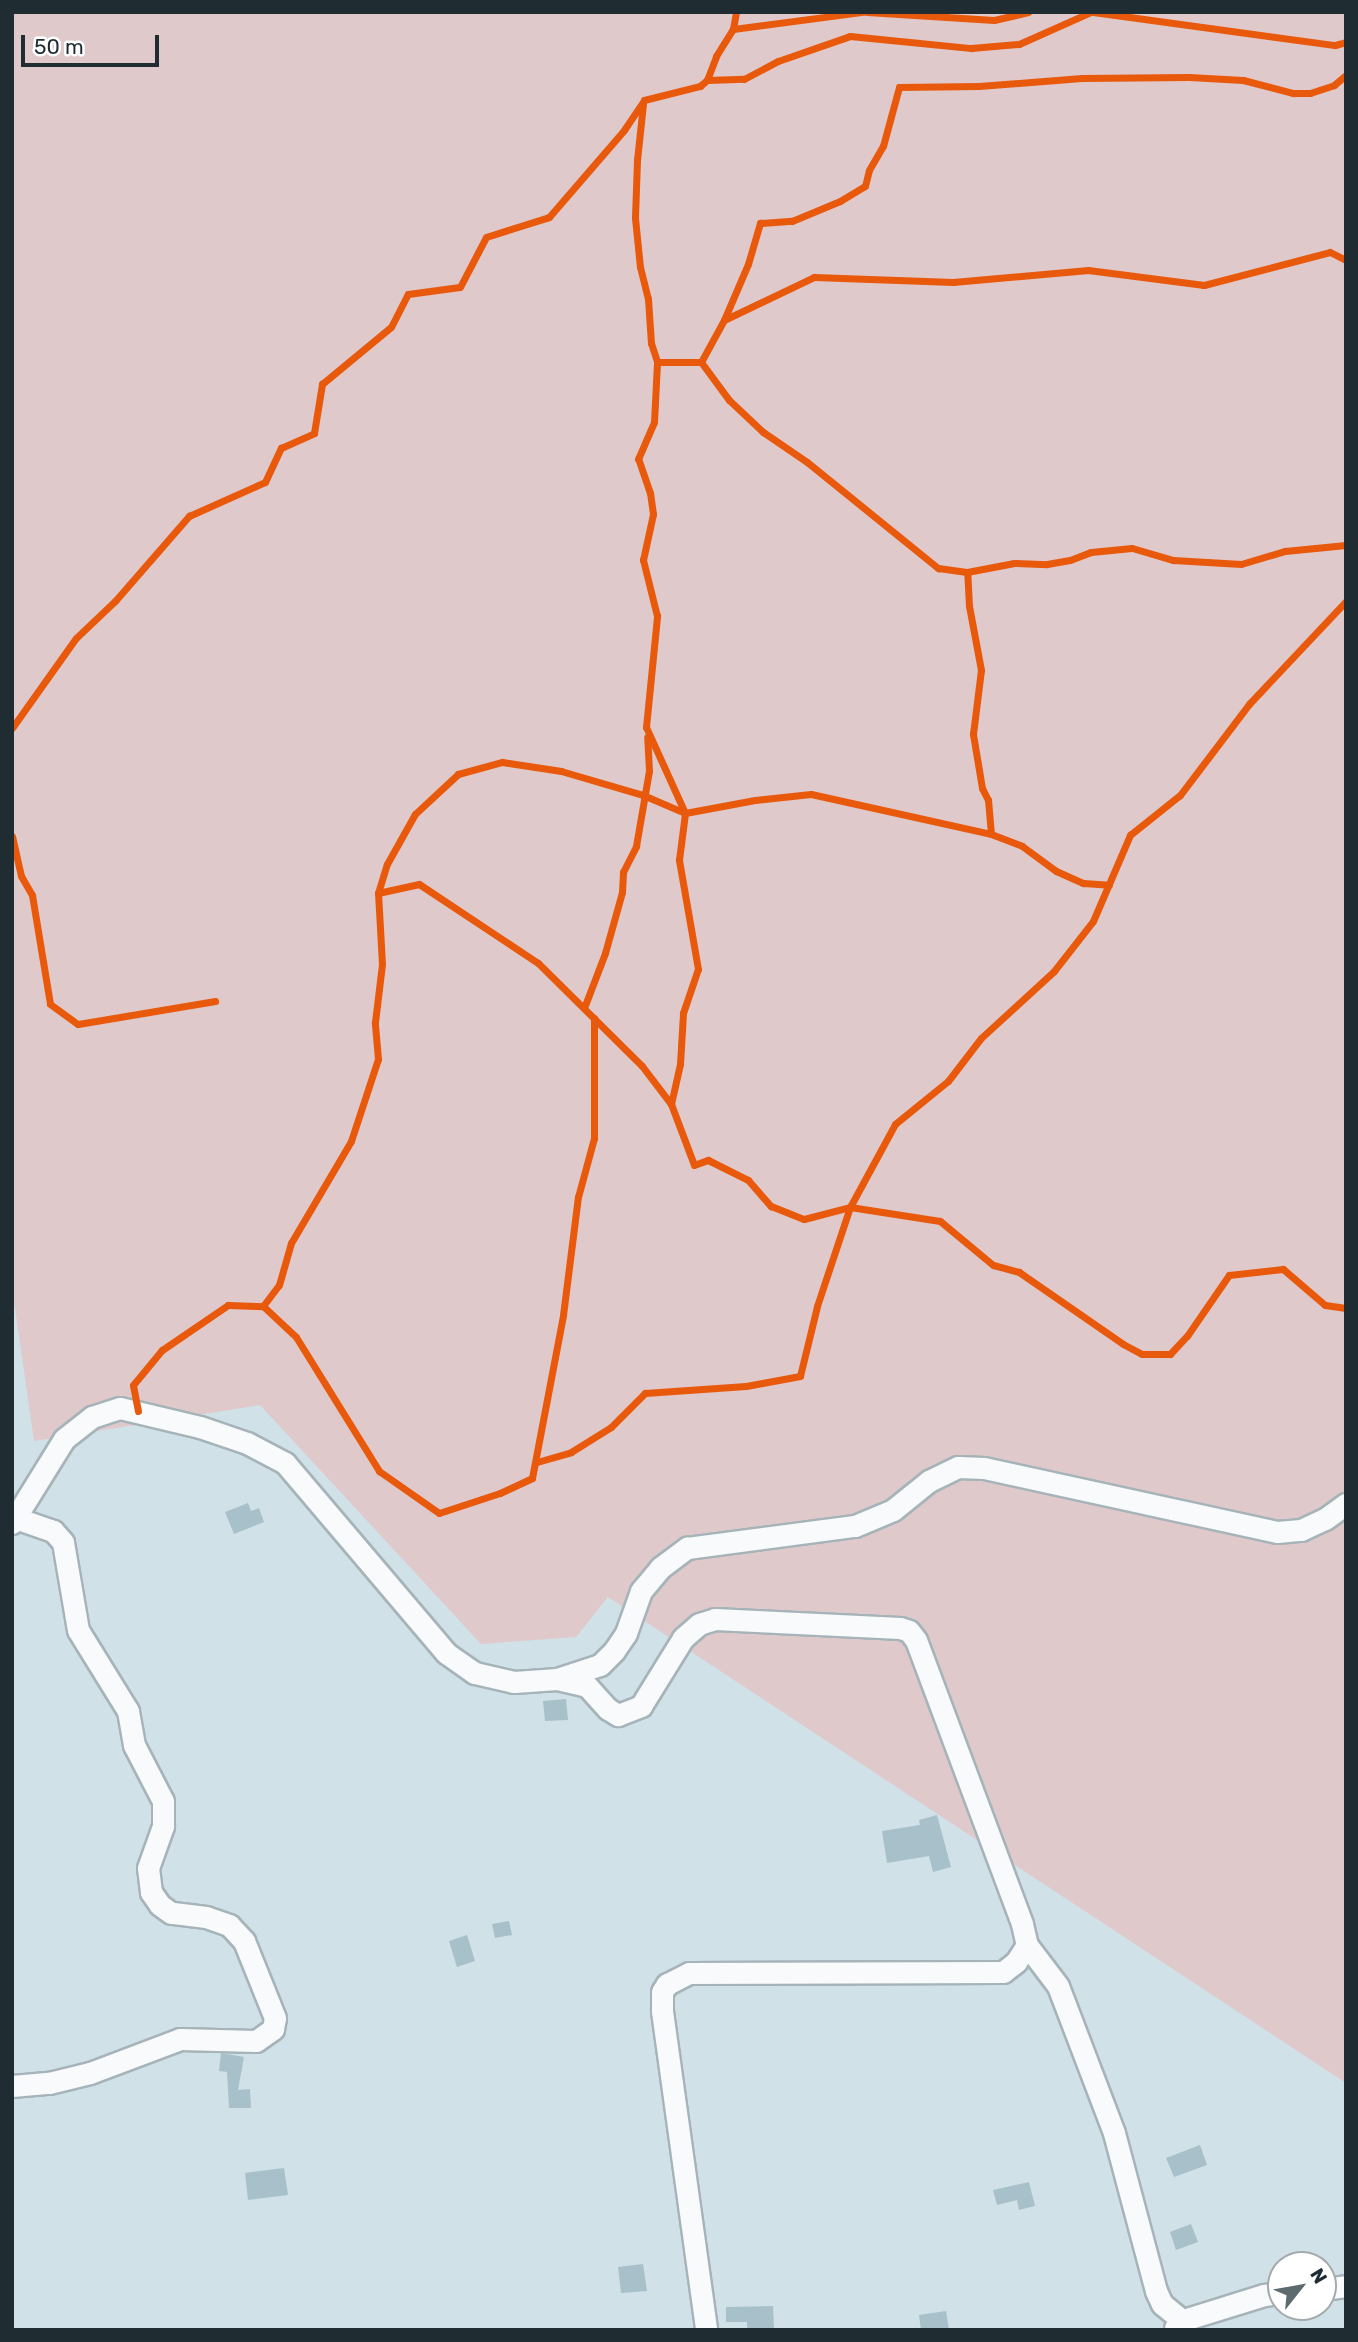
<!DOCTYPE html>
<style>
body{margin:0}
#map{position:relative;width:1358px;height:2342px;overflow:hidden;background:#d0e1e8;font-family:Rubik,sans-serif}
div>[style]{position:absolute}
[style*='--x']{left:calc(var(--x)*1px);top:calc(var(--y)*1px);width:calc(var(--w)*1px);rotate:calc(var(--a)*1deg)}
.green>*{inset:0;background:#dfc9cb}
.building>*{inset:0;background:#a8c0c9}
.roads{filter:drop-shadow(2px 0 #a6b4b9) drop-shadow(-2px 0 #a6b4b9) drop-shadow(0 2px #a6b4b9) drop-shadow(0 -2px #a6b4b9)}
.minor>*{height:21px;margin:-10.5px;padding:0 10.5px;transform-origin:10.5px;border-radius:10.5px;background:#f8fafc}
.cycleway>*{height:7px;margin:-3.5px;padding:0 3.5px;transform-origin:3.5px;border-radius:3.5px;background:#e8590c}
span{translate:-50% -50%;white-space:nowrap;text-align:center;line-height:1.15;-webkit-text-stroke:6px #fff;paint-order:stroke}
.frame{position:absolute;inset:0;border:14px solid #1f2c31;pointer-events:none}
.north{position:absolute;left:1267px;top:2251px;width:70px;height:70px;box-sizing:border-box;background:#fff;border:2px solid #a5abad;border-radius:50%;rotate:59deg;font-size:19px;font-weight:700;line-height:28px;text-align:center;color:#1f2c31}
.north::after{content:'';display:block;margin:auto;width:24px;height:32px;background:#5d6b71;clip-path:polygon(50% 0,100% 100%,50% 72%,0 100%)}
.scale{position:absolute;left:21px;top:35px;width:138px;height:32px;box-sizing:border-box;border:4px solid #1f2c31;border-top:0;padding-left:9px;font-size:21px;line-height:24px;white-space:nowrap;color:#1f2c31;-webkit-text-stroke:5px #fff;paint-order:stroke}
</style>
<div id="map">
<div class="green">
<div style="clip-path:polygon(12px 12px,1346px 12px,1346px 2083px,608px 1597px,576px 1637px,481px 1644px,260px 1405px,34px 1441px,12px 1288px)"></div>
</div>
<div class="building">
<div style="clip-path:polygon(248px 1503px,251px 1511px,259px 1508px,264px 1522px,234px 1534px,225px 1512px)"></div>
<div style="clip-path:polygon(566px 1699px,568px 1720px,545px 1721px,543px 1701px)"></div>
<div style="clip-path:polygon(937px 1815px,951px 1867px,933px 1872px,929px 1856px,887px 1863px,882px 1831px,920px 1825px,919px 1820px)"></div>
<div style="clip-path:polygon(509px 1921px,512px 1935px,495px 1938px,492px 1924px)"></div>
<div style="clip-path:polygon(467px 1935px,475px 1961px,457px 1967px,449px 1941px)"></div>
<div style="clip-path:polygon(221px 2053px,244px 2057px,238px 2090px,250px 2089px,251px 2108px,229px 2108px,227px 2072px,219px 2071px)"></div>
<div style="clip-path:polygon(1200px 2145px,1207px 2165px,1174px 2177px,1166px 2158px)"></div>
<div style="clip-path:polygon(284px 2168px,288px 2195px,248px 2200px,245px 2173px)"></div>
<div style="clip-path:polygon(1029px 2182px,1035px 2206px,1019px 2210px,1017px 2200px,997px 2205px,993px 2190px)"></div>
<div style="clip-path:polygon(1191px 2224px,1198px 2242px,1176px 2250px,1170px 2232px)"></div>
<div style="clip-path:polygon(643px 2264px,647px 2291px,621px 2293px,618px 2267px)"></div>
<div style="clip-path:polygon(773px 2306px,774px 2330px,747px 2330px,747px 2322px,726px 2322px,726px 2307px)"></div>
<div style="clip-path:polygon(946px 2311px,949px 2330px,921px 2330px,919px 2315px)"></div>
</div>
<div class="roads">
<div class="minor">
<div style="--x:12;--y:1523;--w:99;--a:-58.2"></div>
<div style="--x:64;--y:1439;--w:36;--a:-38"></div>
<div style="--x:92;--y:1417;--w:29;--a:-18"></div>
<div style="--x:120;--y:1408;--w:82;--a:13.4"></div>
<div style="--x:200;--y:1427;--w:50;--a:18.8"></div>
<div style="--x:247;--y:1443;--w:43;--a:27.8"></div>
<div style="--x:285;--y:1463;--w:249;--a:49.7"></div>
<div style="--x:446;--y:1653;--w:35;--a:35"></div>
<div style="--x:475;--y:1673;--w:40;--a:13"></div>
<div style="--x:514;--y:1682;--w:43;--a:-4"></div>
<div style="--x:557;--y:1679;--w:45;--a:-18"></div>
<div style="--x:600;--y:1665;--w:20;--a:-45"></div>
<div style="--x:614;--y:1651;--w:22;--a:-56"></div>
<div style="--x:626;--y:1633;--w:45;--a:-70.3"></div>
<div style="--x:641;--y:1591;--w:30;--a:-50"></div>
<div style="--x:660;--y:1568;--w:34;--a:-37"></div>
<div style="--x:687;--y:1548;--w:169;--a:-7.5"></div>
<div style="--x:855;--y:1526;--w:41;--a:-22.8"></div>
<div style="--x:893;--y:1510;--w:46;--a:-38.9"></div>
<div style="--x:929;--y:1481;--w:32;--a:-26"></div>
<div style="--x:958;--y:1467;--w:26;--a:2"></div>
<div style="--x:984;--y:1468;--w:300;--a:12.3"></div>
<div style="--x:1277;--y:1532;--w:24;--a:-5"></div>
<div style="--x:1301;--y:1530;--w:26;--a:-25"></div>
<div style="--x:1325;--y:1519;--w:26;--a:-36"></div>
<div style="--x:557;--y:1679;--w:31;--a:13"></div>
<div style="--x:587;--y:1686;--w:31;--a:48"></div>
<div style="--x:608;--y:1709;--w:12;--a:31"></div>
<div style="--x:618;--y:1715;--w:25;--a:-21"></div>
<div style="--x:641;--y:1706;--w:80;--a:-58.3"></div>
<div style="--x:683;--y:1638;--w:21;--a:-41"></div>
<div style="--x:699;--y:1624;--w:17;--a:-17"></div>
<div style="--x:715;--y:1619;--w:185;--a:2.8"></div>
<div style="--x:900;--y:1628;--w:9;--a:18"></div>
<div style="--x:909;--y:1631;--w:11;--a:52"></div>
<div style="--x:916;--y:1640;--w:303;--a:69.5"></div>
<div style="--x:1022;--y:1924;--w:22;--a:77"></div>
<div style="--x:1027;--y:1945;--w:20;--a:123"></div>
<div style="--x:1016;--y:1962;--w:16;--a:142"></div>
<div style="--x:1003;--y:1972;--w:314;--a:179.8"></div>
<div style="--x:689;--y:1973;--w:25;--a:153"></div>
<div style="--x:667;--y:1984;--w:9;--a:122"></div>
<div style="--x:662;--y:1992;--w:19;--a:90"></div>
<div style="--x:662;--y:2011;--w:322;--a:82.1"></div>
<div style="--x:1027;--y:1945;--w:51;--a:52.9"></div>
<div style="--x:1058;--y:1986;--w:157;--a:69.1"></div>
<div style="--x:1114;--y:2133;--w:163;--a:75.1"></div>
<div style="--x:1156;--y:2291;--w:14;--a:65"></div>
<div style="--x:1162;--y:2304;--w:28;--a:39"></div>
<div style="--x:12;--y:2086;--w:37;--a:-5"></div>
<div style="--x:49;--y:2083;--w:42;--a:-13.7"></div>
<div style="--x:90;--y:2073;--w:96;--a:-20.7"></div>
<div style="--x:180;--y:2039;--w:76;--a:1.5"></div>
<div style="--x:256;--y:2041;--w:21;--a:-35"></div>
<div style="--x:273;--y:2029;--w:11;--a:-80"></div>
<div style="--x:275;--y:2018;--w:83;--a:-111.9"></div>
<div style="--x:244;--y:1941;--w:22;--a:-133"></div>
<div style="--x:229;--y:1925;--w:24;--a:-161"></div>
<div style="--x:206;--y:1917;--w:35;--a:-173"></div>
<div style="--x:171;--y:1913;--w:14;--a:-144"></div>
<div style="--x:160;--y:1905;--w:16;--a:-125"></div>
<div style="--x:151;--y:1892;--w:24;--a:-97"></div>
<div style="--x:148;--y:1868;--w:45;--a:-70.3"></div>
<div style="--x:163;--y:1826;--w:25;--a:-90"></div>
<div style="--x:163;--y:1801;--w:63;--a:-117.4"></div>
<div style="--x:134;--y:1745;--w:35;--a:-100"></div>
<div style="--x:128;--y:1711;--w:95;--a:-121.7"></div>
<div style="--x:78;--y:1630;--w:89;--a:-99.7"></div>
<div style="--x:63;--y:1542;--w:15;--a:-132"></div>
<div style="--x:53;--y:1531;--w:39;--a:-161"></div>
<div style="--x:1323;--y:2289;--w:23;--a:-7"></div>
<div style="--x:1175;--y:2328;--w:18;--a:-34"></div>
<div style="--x:1190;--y:2318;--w:77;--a:-17.3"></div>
<div style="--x:1264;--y:2295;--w:17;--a:-7"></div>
</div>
</div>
<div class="cycleway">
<div style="--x:867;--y:12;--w:127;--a:3.6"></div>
<div style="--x:994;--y:20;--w:35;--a:-13"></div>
<div style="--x:1093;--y:12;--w:244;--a:7.8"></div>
<div style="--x:1335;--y:45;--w:11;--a:-15"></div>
<div style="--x:733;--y:29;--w:131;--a:-7.5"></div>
<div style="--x:707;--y:80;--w:37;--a:-2"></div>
<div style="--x:744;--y:79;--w:38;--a:-28"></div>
<div style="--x:778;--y:61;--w:76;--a:-19.1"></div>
<div style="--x:850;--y:36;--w:122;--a:5.7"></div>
<div style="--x:971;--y:48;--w:48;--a:-4.8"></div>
<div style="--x:1019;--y:44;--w:79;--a:-24"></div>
<div style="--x:643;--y:104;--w:56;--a:96.1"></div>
<div style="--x:637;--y:160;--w:58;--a:92"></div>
<div style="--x:635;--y:218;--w:49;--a:84.2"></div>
<div style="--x:640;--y:267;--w:33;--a:76"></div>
<div style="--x:648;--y:299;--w:44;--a:86.1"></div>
<div style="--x:651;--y:343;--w:20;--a:72"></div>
<div style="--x:724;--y:320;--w:61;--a:-66.8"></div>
<div style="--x:748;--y:264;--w:43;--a:-73.7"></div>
<div style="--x:760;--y:223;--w:32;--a:-4"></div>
<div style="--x:792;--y:221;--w:52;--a:-22.6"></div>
<div style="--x:840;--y:201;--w:29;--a:-31"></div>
<div style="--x:865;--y:186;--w:16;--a:-76"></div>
<div style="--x:869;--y:170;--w:28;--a:-60"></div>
<div style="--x:883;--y:146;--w:61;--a:-74.8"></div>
<div style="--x:899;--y:87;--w:80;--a:-0.7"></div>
<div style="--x:979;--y:86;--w:103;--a:-4.4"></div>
<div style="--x:1082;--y:78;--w:107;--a:-0.5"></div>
<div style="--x:1189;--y:77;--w:54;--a:3.2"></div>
<div style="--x:1243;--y:80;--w:52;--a:14.6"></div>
<div style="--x:1293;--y:93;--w:17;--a:0"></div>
<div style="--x:1310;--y:93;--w:25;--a:-18"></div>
<div style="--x:1334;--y:85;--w:16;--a:-40"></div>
<div style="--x:701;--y:362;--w:47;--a:53.6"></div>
<div style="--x:729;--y:400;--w:47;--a:43.3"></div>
<div style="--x:763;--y:432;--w:53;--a:34.3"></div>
<div style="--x:807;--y:462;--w:169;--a:39"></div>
<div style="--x:938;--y:568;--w:29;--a:8"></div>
<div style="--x:12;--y:728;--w:110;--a:-54.6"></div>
<div style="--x:76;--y:638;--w:54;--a:-43.5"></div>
<div style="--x:115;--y:601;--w:113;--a:-49"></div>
<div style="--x:189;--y:516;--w:83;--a:-24.1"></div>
<div style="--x:265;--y:482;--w:38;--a:-65"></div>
<div style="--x:281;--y:448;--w:36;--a:-24"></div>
<div style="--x:314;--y:433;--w:50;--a:-80.7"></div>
<div style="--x:322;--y:384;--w:89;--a:-39.6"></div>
<div style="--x:391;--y:327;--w:37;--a:-63"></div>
<div style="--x:408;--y:294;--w:52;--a:-7.7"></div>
<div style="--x:460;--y:287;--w:56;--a:-62.5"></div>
<div style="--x:486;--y:237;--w:66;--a:-17.6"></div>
<div style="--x:549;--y:217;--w:115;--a:-49.2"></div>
<div style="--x:624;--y:130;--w:36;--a:-56"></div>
<div style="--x:644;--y:100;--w:58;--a:-14"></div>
<div style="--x:700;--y:86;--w:9;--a:-41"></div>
<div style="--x:707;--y:80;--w:26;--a:-69"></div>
<div style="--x:716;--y:56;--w:32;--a:-58"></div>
<div style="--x:733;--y:29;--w:17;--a:-80"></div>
<div style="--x:991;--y:834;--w:34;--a:-95"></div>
<div style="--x:988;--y:800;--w:13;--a:-117"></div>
<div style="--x:982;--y:788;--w:55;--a:-99.5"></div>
<div style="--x:973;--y:734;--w:64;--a:-82.9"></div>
<div style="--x:981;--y:670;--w:65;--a:-100.6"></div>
<div style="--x:969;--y:606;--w:34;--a:-93"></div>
<div style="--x:967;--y:572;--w:48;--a:-10.8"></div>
<div style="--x:1014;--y:563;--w:33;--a:2"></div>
<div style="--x:1047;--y:564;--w:23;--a:-10"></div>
<div style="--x:1070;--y:560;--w:22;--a:-21"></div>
<div style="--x:1091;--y:552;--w:41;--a:-5.6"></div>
<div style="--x:1132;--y:548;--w:43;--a:16.3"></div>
<div style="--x:1173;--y:560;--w:68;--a:3.4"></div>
<div style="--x:1241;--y:564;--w:46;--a:-16.5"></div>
<div style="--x:1285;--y:551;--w:61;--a:-5.6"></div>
<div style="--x:12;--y:836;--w:41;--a:77.3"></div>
<div style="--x:21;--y:876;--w:22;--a:60"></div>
<div style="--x:32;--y:895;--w:110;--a:80.6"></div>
<div style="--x:50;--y:1004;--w:34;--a:36"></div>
<div style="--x:78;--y:1024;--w:139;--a:-9.5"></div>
<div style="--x:378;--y:893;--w:42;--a:-12.4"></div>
<div style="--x:419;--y:884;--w:143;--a:33.6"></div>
<div style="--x:538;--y:963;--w:146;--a:44.7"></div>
<div style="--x:642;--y:1066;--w:48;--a:52.7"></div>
<div style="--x:671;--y:1104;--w:65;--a:69.3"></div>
<div style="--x:694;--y:1165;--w:15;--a:-20"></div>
<div style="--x:708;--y:1160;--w:45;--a:26.6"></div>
<div style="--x:748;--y:1180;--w:35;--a:49"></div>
<div style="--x:771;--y:1206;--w:35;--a:22"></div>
<div style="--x:804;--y:1219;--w:48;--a:-14.6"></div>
<div style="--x:850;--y:1207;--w:91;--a:8.8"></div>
<div style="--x:940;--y:1221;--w:69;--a:39.7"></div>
<div style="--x:993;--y:1265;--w:27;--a:15"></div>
<div style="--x:1019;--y:1272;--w:126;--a:34.7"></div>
<div style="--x:1123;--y:1344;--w:21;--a:28"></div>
<div style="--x:1142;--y:1354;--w:28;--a:0"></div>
<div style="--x:1170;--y:1354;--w:25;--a:-47"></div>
<div style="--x:1187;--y:1336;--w:74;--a:-55.5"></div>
<div style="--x:1229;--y:1275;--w:54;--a:-6.3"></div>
<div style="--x:1283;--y:1269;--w:55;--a:40.6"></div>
<div style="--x:1325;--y:1305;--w:21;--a:8"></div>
<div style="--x:584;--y:1008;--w:59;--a:-69.1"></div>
<div style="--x:605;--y:953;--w:63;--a:-74.4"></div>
<div style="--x:622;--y:892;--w:20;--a:-87"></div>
<div style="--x:623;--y:872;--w:29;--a:-63"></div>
<div style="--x:636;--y:846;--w:76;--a:-80.2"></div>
<div style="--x:649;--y:771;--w:34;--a:-93"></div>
<div style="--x:671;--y:1104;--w:41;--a:-77.3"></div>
<div style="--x:680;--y:1064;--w:51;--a:-86.6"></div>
<div style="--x:683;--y:1013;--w:46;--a:-71.2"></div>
<div style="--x:698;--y:969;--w:111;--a:-99.9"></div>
<div style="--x:679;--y:860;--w:47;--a:-82.7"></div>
<div style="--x:685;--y:813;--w:94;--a:-114.4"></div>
<div style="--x:646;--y:727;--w:112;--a:-84.3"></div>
<div style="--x:657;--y:616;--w:58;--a:-104"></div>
<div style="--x:643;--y:560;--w:47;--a:-77.7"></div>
<div style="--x:653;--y:514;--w:21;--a:-98"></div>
<div style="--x:650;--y:493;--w:36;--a:-109"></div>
<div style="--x:638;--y:459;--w:40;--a:-66.6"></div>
<div style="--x:654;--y:422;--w:60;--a:-87.1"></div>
<div style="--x:657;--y:362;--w:44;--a:0"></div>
<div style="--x:701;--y:362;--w:48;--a:-61.3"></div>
<div style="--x:724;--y:320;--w:100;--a:-25.5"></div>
<div style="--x:814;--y:277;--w:139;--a:2.1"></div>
<div style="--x:953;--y:282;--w:136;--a:-5.1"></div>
<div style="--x:1088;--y:270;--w:117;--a:7.4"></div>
<div style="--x:1204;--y:285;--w:130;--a:-14.7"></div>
<div style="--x:1330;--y:252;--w:18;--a:27"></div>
<div style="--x:263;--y:1306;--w:45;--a:43.2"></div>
<div style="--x:296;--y:1337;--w:158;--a:58.2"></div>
<div style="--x:379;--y:1471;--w:73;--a:35"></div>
<div style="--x:439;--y:1513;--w:64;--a:-18.2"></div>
<div style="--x:500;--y:1493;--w:35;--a:-25"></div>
<div style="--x:532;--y:1478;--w:166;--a:-79.2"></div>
<div style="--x:563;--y:1315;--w:119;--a:-82.8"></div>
<div style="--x:578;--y:1197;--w:61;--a:-74.8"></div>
<div style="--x:594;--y:1138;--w:120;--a:-90"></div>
<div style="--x:138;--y:1411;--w:26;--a:-101"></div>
<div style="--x:133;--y:1385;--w:45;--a:-50.4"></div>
<div style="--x:162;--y:1350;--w:80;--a:-34.3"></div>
<div style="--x:228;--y:1305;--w:35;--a:2"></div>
<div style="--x:263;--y:1306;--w:26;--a:-53"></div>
<div style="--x:279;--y:1285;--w:44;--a:-74.1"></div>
<div style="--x:291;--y:1243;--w:118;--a:-59.5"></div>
<div style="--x:351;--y:1141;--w:86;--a:-71.8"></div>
<div style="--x:378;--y:1059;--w:37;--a:-95"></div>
<div style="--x:375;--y:1022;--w:58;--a:-83.1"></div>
<div style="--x:382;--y:964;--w:71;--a:-93.2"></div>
<div style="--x:378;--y:893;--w:30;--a:-73"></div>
<div style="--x:387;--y:864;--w:57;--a:-60.8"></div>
<div style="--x:415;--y:814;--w:59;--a:-42.9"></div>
<div style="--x:458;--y:774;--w:46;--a:-15.3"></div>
<div style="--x:502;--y:762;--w:60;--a:8.7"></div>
<div style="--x:561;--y:771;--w:85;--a:16.3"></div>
<div style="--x:643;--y:795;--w:46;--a:23.2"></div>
<div style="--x:685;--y:813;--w:71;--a:-10.5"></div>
<div style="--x:755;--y:800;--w:56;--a:-6.1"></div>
<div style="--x:811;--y:794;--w:184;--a:12.5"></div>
<div style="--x:991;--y:834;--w:33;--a:21"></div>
<div style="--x:1022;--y:846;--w:42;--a:36.3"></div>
<div style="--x:1056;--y:871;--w:30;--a:24"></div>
<div style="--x:1083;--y:883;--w:26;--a:4"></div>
<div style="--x:537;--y:1462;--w:35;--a:-16"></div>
<div style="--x:571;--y:1452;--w:47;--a:-32"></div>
<div style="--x:611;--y:1427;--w:48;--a:-45"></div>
<div style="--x:645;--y:1393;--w:101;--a:-4"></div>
<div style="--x:746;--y:1386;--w:55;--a:-10.5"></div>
<div style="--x:800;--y:1376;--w:72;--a:-76.3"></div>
<div style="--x:817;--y:1306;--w:104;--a:-71.6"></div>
<div style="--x:850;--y:1207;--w:94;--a:-61.5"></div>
<div style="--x:895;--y:1124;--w:68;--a:-39.1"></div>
<div style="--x:948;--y:1081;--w:54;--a:-52.5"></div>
<div style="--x:981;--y:1038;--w:99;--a:-42.5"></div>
<div style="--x:1054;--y:971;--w:63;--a:-52"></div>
<div style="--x:1093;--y:921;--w:94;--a:-66.7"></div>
<div style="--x:1130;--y:835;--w:64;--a:-38.7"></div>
<div style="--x:1180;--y:795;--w:114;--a:-52.8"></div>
<div style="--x:1249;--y:704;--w:141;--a:-46.7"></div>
</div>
<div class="frame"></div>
<div class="north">N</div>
<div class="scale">50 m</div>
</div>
